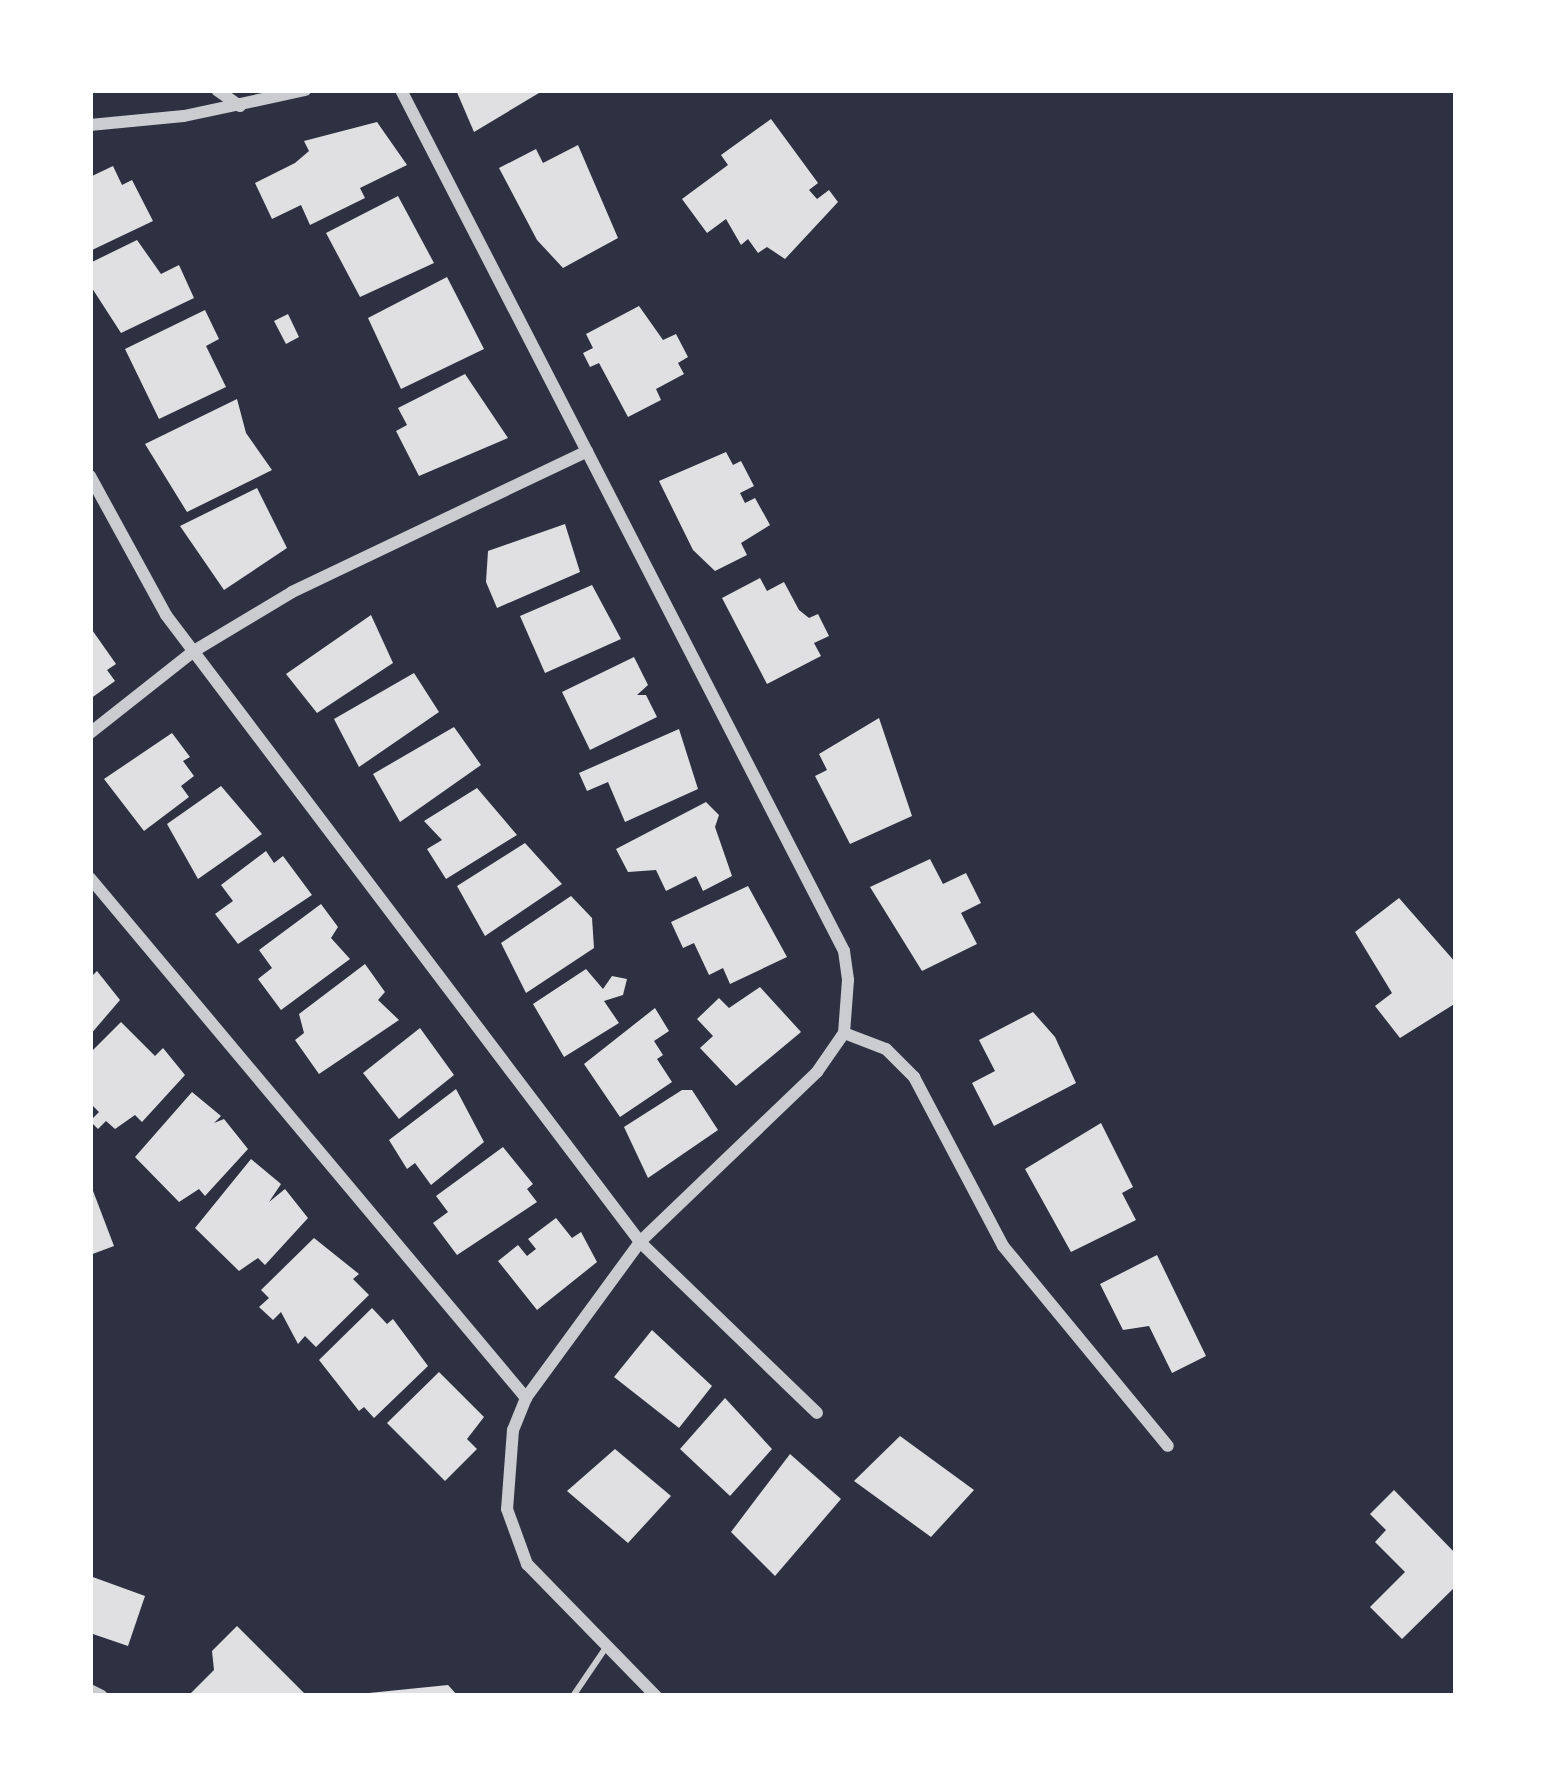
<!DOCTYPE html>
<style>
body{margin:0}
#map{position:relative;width:1546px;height:1786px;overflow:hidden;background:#2d3142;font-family:"Alegreya Sans",sans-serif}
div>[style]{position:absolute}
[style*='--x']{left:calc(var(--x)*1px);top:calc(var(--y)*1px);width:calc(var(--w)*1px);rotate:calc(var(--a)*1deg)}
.building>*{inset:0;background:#e0e0e3}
.service>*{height:6px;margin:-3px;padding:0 3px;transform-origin:3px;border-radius:3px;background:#caccd0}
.minor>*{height:12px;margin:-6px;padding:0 6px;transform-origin:6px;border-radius:6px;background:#caccd0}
span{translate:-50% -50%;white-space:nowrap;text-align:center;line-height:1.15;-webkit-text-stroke:10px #fff;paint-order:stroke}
.frame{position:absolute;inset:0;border:93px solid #fff;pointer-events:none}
</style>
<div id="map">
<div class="building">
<div style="clip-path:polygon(456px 90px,544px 90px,474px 132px)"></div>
<div style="clip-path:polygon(771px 119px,818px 183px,809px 190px,817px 199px,829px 190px,838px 202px,785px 259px,767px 247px,758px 253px,748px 239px,741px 245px,726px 219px,707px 233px,682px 199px,728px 165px,721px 155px)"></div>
<div style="clip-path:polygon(377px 122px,407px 165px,360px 188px,365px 198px,310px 225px,301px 205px,272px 219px,255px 183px,295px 163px,309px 151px,304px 141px)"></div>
<div style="clip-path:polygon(578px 145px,618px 238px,563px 268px,537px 240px,499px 168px,536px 149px,543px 163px)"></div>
<div style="clip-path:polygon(113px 166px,122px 185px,132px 180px,153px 221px,90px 251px,90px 177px)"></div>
<div style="clip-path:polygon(398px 196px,434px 263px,360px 297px,326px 233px)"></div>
<div style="clip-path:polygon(137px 240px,161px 274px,179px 265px,194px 298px,121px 333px,90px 285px,90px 263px)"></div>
<div style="clip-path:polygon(447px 277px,484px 349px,401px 389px,368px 318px)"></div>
<div style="clip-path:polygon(639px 306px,663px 340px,676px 334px,688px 357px,678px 363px,684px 374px,656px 389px,661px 400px,628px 417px,599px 363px,590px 367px,583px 353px,593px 348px,586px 334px)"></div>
<div style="clip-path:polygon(205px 310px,219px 339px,206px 346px,226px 387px,159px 419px,125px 349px)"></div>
<div style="clip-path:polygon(288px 314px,299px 337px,286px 344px,274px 321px)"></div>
<div style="clip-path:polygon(465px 374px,508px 438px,419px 476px,396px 431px,407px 425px,398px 408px)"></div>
<div style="clip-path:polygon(237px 399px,246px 433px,272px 470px,187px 512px,145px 444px)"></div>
<div style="clip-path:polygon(726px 452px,733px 465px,741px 461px,754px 486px,740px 493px,745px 503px,755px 498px,770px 525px,741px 543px,747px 555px,715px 571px,693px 550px,659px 481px)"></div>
<div style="clip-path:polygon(257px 488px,287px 548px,224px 590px,180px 526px)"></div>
<div style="clip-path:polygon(565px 524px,580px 572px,497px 608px,486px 582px,488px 551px)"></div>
<div style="clip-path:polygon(760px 578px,767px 591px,784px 582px,799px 610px,809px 618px,818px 614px,829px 636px,814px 643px,821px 656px,767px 684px,722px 598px)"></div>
<div style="clip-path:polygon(592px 585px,621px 639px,545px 673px,520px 616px)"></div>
<div style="clip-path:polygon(371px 615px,393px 663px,317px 713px,286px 674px)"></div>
<div style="clip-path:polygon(90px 627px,116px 664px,107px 670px,115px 681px,90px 699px)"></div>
<div style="clip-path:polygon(634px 657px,648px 685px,637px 695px,646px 695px,657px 717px,590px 750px,562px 692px)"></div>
<div style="clip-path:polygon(414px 673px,439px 712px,359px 767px,334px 719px)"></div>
<div style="clip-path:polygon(879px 718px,912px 816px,850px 844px,815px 776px,827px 770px,819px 754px)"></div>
<div style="clip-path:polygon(454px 727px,481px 765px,400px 822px,373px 774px)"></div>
<div style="clip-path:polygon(679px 729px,698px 789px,625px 822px,608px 782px,587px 791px,579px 773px)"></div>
<div style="clip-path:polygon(172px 733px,190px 757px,183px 761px,194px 776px,181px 786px,189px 797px,144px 831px,104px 779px)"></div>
<div style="clip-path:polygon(221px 786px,262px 834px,198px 879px,167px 824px)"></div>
<div style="clip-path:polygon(477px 788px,517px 835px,446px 879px,427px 849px,442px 840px,424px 821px)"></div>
<div style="clip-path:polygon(706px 802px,719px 815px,715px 827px,732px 876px,703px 891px,696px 876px,666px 891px,656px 870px,628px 872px,616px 849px)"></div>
<div style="clip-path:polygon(525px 843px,562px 884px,485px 936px,457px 886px)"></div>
<div style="clip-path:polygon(266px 851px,274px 863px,283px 856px,312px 895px,238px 944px,215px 914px,233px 901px,221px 885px)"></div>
<div style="clip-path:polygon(930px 859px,943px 884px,966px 873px,981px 903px,961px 913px,977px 944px,922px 971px,870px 887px)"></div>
<div style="clip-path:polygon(748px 886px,787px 957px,730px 984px,723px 968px,709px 975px,694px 943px,683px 948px,671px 922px)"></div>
<div style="clip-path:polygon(571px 896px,592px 918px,594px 948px,526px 993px,501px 943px)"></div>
<div style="clip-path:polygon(1399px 898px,1456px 963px,1456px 1003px,1400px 1038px,1375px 1006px,1392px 993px,1355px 932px)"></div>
<div style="clip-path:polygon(321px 904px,338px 927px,331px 938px,350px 959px,281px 1010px,258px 979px,272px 968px,259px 950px)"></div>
<div style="clip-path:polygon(365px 964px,385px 992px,378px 1000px,399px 1020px,319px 1074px,295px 1040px,304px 1033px,299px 1014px)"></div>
<div style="clip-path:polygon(586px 969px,603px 989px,612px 976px,627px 979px,623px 995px,604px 1001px,619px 1023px,564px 1057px,533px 1004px)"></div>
<div style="clip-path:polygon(97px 971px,120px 1000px,90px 1035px,90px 978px)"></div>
<div style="clip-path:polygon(760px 987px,801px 1032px,736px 1086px,700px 1048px,713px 1036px,697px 1019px,719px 998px,729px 1008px)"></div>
<div style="clip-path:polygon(655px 1008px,669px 1031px,654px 1041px,663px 1055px,657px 1059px,672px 1082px,620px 1117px,584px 1064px)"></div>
<div style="clip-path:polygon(1033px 1012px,1055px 1037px,1076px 1083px,994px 1126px,972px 1083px,995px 1071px,979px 1040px)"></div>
<div style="clip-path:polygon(121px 1022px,155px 1056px,163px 1048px,185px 1075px,142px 1122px,135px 1115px,115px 1129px,106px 1121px,98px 1129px,90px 1121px,99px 1112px,90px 1103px,90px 1053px)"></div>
<div style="clip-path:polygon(420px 1028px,454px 1075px,399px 1119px,363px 1073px)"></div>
<div style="clip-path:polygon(456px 1089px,484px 1142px,431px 1185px,415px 1163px,407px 1169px,389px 1140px)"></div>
<div style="clip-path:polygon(682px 1090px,692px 1090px,718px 1130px,648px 1178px,624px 1127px)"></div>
<div style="clip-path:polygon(192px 1092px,221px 1116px,214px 1123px,224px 1119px,248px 1149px,205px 1196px,199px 1189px,179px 1202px,135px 1157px)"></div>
<div style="clip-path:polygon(1101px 1123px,1133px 1187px,1122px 1193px,1136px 1220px,1071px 1252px,1025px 1169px)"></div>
<div style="clip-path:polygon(503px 1147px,533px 1184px,527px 1189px,537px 1202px,457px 1255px,433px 1223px,448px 1212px,436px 1196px)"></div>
<div style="clip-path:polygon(251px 1159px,281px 1184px,269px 1202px,285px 1189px,308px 1218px,265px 1265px,258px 1258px,239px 1271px,195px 1228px)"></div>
<div style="clip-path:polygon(90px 1183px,114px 1246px,90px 1255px)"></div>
<div style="clip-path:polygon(556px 1218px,572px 1238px,581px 1232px,597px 1262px,537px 1310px,498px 1261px,518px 1245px,527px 1256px,536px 1249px,528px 1239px)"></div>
<div style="clip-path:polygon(314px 1238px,359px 1274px,353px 1279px,369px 1295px,316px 1347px,305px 1336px,298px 1344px,281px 1312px,273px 1320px,259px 1307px,269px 1298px,261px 1290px)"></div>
<div style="clip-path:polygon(1157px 1255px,1206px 1356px,1172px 1373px,1149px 1326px,1123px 1330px,1100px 1284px)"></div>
<div style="clip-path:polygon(372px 1308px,387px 1324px,393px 1319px,428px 1366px,374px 1418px,364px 1407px,359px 1411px,319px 1360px)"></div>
<div style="clip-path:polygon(652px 1330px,712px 1386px,679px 1428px,614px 1377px)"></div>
<div style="clip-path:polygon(439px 1372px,484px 1417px,467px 1439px,477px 1449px,445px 1481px,387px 1423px)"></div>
<div style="clip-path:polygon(725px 1398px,772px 1449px,730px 1496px,680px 1449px)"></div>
<div style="clip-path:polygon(900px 1436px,974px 1490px,931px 1537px,854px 1481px)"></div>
<div style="clip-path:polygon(615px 1449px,671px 1496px,628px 1543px,567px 1491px)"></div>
<div style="clip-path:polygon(790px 1454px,841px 1499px,775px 1576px,731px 1532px)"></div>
<div style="clip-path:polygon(1394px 1490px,1456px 1554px,1456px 1586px,1402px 1639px,1370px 1607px,1405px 1572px,1375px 1542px,1386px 1530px,1370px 1514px)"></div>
<div style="clip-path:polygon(90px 1576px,145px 1596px,128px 1646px,90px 1633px)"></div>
<div style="clip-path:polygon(237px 1626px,307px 1696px,188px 1696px,214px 1670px,212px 1651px)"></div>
<div style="clip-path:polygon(448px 1685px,458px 1696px,369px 1696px,369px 1693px)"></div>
</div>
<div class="service">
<div style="--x:573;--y:1696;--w:60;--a:-55.8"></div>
</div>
<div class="minor">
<div style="--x:217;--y:90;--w:28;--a:35"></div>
<div style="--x:401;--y:90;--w:968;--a:62.77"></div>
<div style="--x:844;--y:951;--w:29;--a:82"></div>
<div style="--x:848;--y:980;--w:53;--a:94.3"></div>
<div style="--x:844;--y:1033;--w:47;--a:124.7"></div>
<div style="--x:817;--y:1072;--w:245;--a:136.2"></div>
<div style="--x:640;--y:1242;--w:193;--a:126.2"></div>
<div style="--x:526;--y:1398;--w:35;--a:112"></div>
<div style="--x:513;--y:1430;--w:79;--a:94.3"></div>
<div style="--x:507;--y:1509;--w:59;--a:70"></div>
<div style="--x:527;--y:1564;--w:185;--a:45.7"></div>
<div style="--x:90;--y:125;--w:94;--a:-5.5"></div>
<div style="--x:184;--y:116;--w:124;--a:-12.1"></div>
<div style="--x:90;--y:476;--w:158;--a:61.3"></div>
<div style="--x:166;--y:615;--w:786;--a:52.91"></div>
<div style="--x:640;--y:1242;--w:246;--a:44"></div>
<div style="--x:90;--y:733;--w:132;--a:-38.3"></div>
<div style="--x:194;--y:651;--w:114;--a:-31"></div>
<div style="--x:292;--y:592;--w:327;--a:-25.5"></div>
<div style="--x:90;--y:878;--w:679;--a:50.02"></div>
<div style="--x:844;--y:1033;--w:45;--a:20.9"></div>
<div style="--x:886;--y:1049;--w:40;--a:45"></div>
<div style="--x:914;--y:1077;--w:191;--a:62.2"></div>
<div style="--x:1003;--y:1246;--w:259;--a:50.5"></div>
<div style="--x:90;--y:1690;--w:13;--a:27"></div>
</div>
<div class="frame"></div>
</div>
